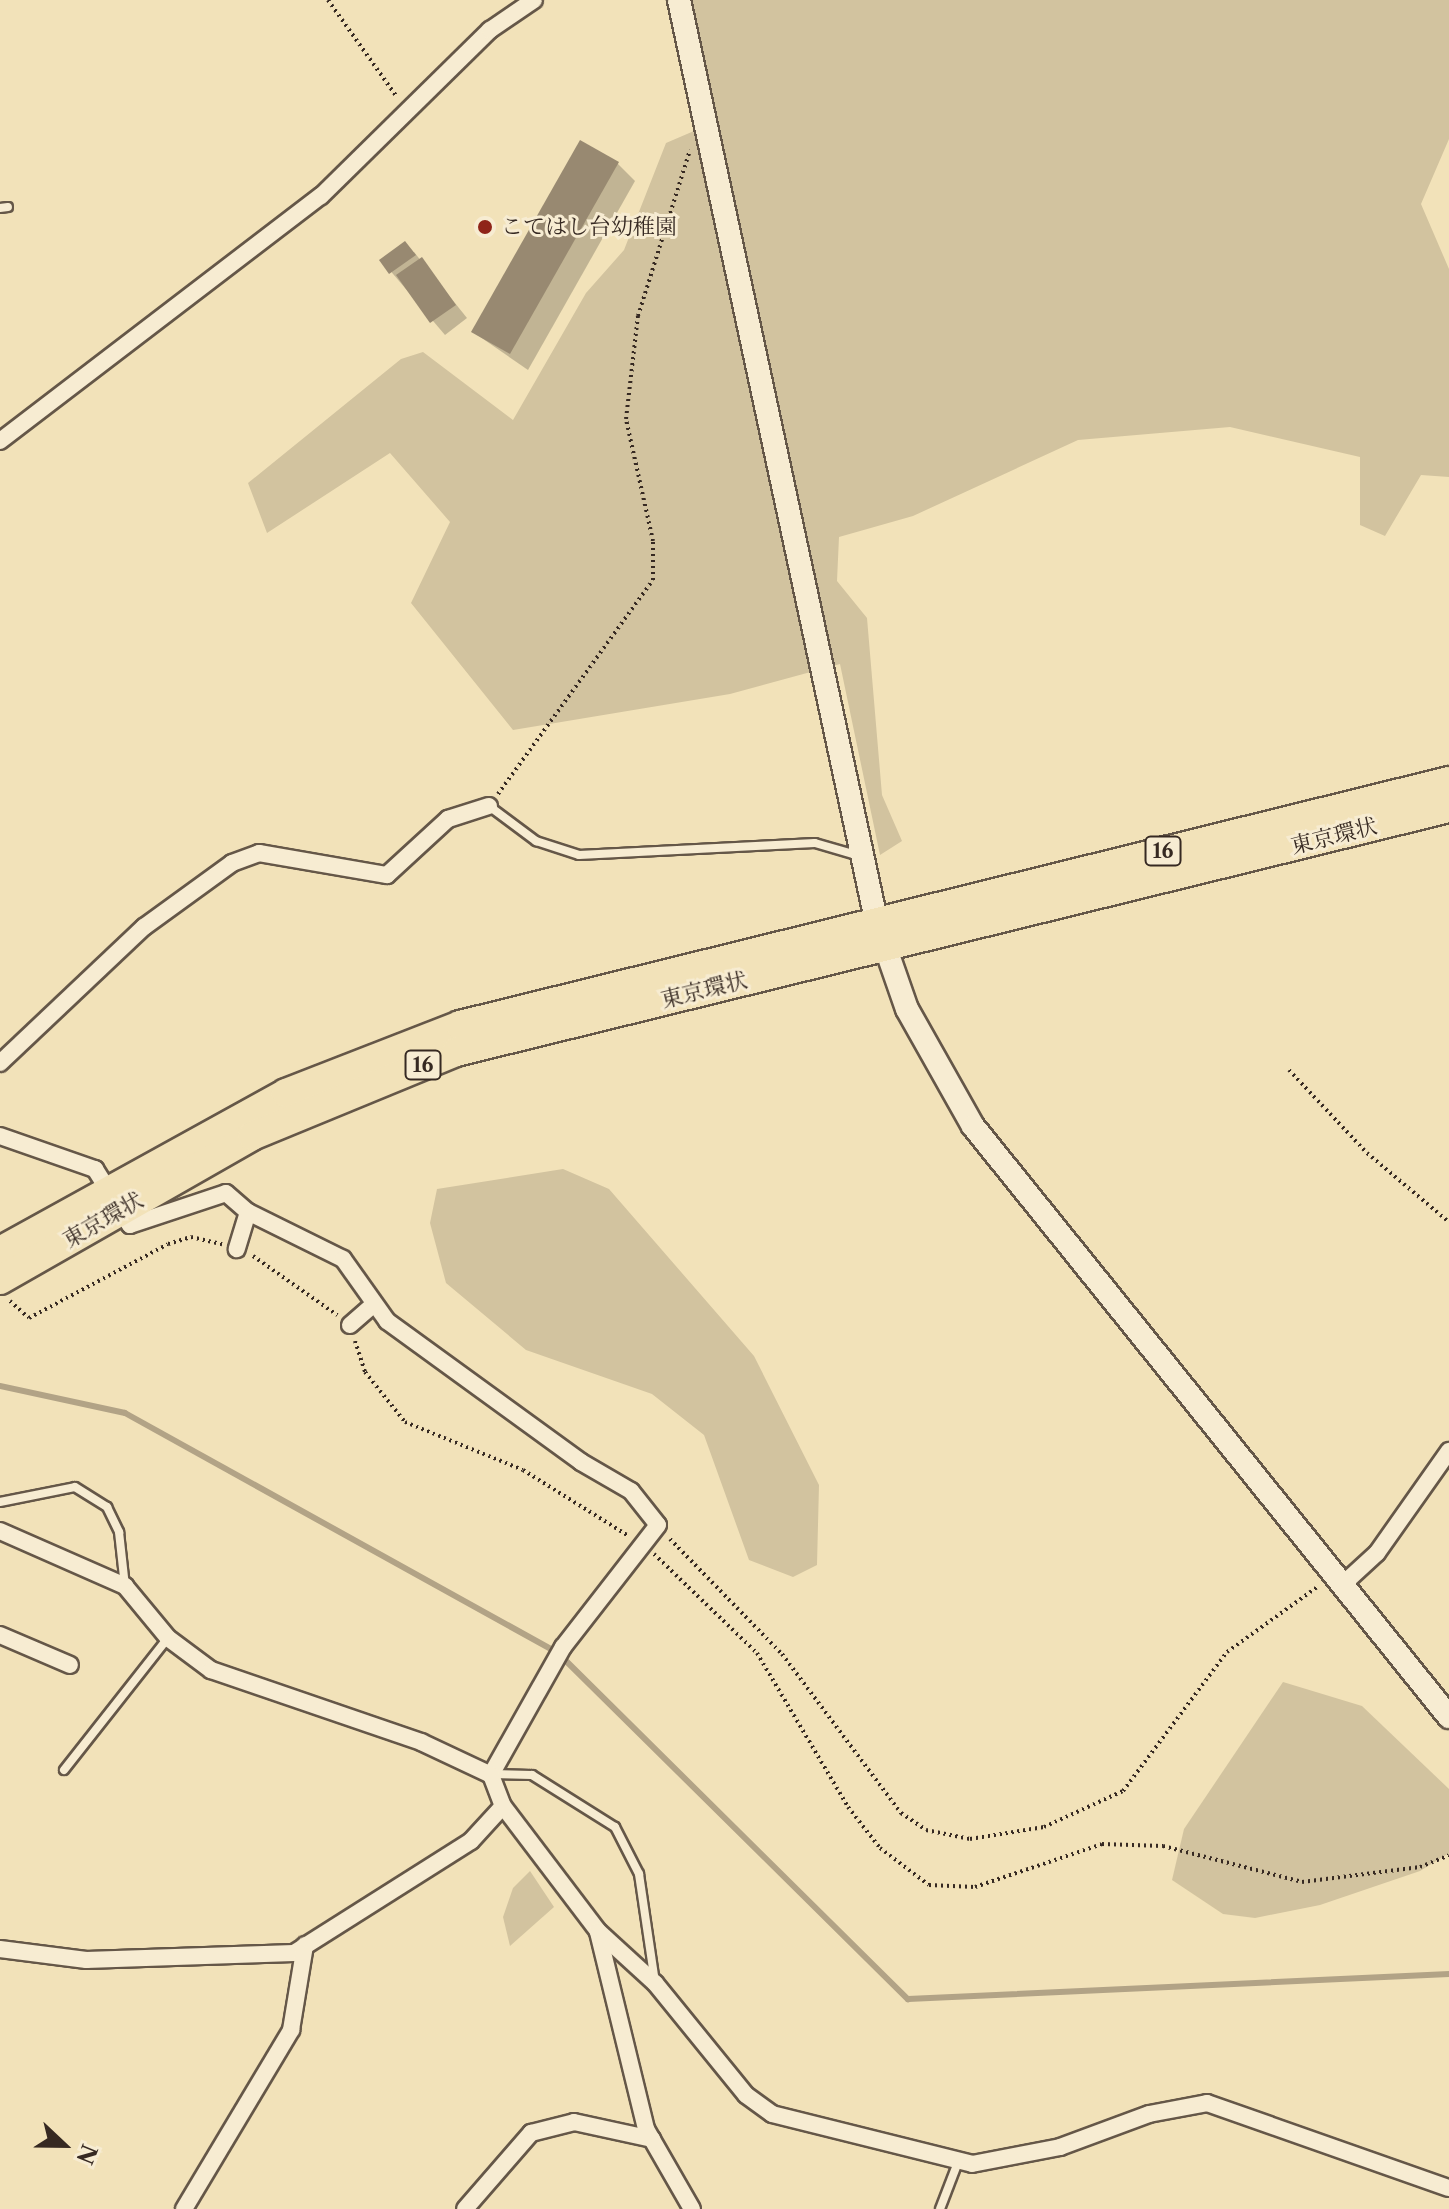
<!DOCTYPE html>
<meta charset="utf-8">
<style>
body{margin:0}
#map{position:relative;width:1449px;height:2209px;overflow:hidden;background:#f2e2b9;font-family:"Libre Caslon Text","Noto Serif JP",serif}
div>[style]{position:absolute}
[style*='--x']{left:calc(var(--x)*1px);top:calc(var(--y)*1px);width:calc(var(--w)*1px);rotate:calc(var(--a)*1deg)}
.green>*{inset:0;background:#d2c39f}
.shadow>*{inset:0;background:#0003}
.stream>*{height:6px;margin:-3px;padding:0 3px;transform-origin:3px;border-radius:3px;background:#b2a386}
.building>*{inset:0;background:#988971}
.path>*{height:4px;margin-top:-2px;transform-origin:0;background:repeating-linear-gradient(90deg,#362922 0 2px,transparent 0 6px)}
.roads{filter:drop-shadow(2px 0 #655748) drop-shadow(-2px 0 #655748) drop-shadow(0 2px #655748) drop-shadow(0 -2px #655748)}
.lane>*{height:8px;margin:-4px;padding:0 4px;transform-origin:4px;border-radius:4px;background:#f7ecd2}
.street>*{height:16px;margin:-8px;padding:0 8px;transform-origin:8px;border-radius:8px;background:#f7ecd2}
.secondary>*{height:22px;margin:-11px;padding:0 11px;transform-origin:11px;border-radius:11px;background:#f7ecd2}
.highway>*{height:28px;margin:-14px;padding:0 14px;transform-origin:14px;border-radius:14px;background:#f2e2b9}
.dots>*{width:22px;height:22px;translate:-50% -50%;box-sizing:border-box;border:4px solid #f7ecd2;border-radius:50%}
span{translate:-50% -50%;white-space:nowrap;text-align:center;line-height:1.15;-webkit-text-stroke:6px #f7ecd2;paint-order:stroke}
.shield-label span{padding:2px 6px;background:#f7ecd2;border:2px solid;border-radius:6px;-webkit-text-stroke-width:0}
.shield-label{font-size:20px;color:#362922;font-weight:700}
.poi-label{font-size:22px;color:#362922}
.left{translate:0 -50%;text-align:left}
.street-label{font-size:22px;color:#362922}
.north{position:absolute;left:24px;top:2105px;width:80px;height:80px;-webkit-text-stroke:6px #f7ecd2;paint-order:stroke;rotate:112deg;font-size:22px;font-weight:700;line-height:32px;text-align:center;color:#362922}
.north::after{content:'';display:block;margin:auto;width:28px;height:36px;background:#362922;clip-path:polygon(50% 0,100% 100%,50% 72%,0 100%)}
</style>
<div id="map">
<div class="green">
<div style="clip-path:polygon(680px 0,1449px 0,1449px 139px,1421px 204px,1449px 269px,1449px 477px,1421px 475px,1385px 536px,1360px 525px,1360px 457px,1230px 427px,1078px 440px,913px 516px,839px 537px,837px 581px,867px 618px,882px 795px,902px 841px,880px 855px,840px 664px,730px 694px,513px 730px,411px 603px,450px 522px,390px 453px,267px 533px,248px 483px,401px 359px,423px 352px,513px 420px,586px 293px,624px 250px,666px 143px,715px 122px)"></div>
<div style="clip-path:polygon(563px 1169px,609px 1189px,754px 1356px,819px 1485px,817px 1565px,793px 1577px,749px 1560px,704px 1435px,652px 1394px,526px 1350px,446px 1283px,430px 1223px,437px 1189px)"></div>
<div style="clip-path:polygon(1283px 1682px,1362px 1706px,1449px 1789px,1449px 1853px,1420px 1871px,1320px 1905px,1255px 1918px,1223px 1914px,1172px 1880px,1184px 1829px)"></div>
<div style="clip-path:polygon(530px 1871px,554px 1907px,510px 1946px,503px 1917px,513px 1888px)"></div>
</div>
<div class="shadow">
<div style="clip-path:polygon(617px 163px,635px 181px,528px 370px,473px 332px)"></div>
<div style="clip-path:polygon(414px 252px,467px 318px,445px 335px,382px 261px)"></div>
</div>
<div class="stream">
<div style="--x:0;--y:1386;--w:128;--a:12.2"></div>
<div style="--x:125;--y:1413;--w:496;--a:29"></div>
<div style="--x:559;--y:1654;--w:491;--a:44.7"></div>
<div style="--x:908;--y:1999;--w:542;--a:-2.65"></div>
</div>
<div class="building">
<div style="clip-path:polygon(580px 140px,619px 162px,510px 354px,471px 332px)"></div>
<div style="clip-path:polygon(405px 241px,416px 255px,389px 274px,379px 260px)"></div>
<div style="clip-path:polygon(422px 257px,456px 305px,430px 323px,396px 275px)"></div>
</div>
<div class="path">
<div style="--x:328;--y:0;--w:119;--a:54.6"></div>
<div style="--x:498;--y:794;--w:264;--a:-54.1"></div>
<div style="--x:653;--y:580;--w:39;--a:-90"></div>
<div style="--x:653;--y:541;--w:125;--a:-102.5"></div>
<div style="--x:626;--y:419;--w:104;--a:-83.4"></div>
<div style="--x:638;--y:316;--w:174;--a:-72.6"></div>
<div style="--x:1289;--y:1070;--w:114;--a:46.8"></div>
<div style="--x:1367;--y:1153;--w:107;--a:40.1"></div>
<div style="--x:253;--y:1256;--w:103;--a:35.1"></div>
<div style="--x:10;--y:1301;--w:25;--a:42"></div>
<div style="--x:29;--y:1318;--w:157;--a:-28"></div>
<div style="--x:168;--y:1244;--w:24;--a:-17"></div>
<div style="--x:191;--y:1237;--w:32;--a:13"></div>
<div style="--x:355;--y:1341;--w:33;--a:72"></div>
<div style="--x:365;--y:1372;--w:64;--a:51.3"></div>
<div style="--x:405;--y:1422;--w:127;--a:22.1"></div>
<div style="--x:523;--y:1470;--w:123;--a:32"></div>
<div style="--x:670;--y:1539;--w:161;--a:45.8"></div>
<div style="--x:782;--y:1654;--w:199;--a:53.2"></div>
<div style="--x:901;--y:1813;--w:30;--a:34"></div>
<div style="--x:926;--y:1830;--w:45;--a:11.6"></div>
<div style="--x:970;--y:1839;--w:75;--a:-9.2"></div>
<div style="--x:1044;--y:1827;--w:87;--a:-24.5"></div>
<div style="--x:1123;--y:1791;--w:174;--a:-53.2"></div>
<div style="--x:1227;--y:1652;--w:111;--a:-35.8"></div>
<div style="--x:654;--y:1554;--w:143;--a:43.9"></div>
<div style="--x:757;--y:1653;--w:179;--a:59.4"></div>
<div style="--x:848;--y:1807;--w:52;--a:52"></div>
<div style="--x:880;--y:1848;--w:61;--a:37.1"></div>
<div style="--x:929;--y:1885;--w:46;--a:2.5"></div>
<div style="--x:975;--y:1887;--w:134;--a:-18.7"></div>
<div style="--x:1102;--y:1844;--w:61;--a:1.9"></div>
<div style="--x:1163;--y:1846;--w:144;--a:14.5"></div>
<div style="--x:1302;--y:1882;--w:119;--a:-7.2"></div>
<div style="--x:1420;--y:1867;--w:31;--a:-22"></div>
</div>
<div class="roads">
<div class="lane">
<div style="--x:0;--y:208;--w:8;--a:-7"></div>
<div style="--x:489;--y:806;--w:59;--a:36.7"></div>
<div style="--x:536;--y:841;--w:45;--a:18"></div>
<div style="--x:579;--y:855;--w:236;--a:-2.9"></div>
<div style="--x:815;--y:843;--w:47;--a:16.1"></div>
<div style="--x:0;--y:1502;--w:76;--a:-11.3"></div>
<div style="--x:75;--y:1487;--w:38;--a:32"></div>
<div style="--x:107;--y:1507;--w:28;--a:64"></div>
<div style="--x:119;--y:1532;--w:54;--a:83.7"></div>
<div style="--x:64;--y:1770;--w:168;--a:-51.8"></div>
<div style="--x:492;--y:1774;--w:40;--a:1.4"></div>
<div style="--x:532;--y:1775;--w:98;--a:32.1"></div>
<div style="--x:615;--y:1827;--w:53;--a:62.9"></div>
<div style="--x:639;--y:1874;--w:110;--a:81.6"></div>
<div style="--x:940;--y:2209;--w:50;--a:-69"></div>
</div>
<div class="street">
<div style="--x:0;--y:441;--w:404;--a:-37.4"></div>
<div style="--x:321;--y:196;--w:237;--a:-44.5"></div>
<div style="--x:490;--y:30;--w:53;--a:-34.3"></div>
<div style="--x:0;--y:1063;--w:198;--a:-43.4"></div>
<div style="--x:144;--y:927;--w:109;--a:-36"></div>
<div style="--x:232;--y:863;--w:29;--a:-20"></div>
<div style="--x:259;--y:853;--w:130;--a:9.8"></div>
<div style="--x:387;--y:875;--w:83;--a:-42.6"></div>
<div style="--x:448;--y:819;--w:43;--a:-17.6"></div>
<div style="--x:0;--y:1136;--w:101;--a:19.2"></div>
<div style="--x:95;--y:1169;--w:66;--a:58"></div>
<div style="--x:130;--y:1225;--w:101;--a:-18.4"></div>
<div style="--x:226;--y:1193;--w:29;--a:41"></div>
<div style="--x:248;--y:1212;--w:39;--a:107"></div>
<div style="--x:248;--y:1212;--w:106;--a:26.3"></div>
<div style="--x:343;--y:1259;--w:76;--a:54.6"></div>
<div style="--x:387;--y:1321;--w:240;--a:36"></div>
<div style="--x:581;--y:1462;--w:58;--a:30.1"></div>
<div style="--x:631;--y:1491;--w:43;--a:51.5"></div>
<div style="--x:658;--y:1525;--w:155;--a:127.9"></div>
<div style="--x:563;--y:1647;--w:147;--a:119.4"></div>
<div style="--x:350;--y:1325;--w:30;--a:-41"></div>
<div style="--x:0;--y:1531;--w:137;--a:23.7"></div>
<div style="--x:125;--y:1586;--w:67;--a:50.4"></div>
<div style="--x:168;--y:1638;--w:54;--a:36.7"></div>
<div style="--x:211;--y:1670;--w:222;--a:18.9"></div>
<div style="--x:421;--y:1742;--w:77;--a:25.2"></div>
<div style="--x:491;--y:1775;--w:33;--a:69"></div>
<div style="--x:503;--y:1806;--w:157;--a:52.8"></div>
<div style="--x:598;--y:1931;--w:77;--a:42.4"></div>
<div style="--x:655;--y:1983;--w:144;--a:50.9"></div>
<div style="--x:746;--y:2095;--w:32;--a:36"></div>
<div style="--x:772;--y:2114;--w:206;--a:14"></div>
<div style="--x:972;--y:2164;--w:90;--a:-10.9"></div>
<div style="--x:1060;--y:2147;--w:95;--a:-20.3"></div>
<div style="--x:1149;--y:2114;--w:59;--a:-10.7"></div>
<div style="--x:1207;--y:2103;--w:256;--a:19.4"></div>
<div style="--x:1341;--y:1586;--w:49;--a:-42.5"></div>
<div style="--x:1377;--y:1553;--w:125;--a:-54.8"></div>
<div style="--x:0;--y:1635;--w:76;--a:23.2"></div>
<div style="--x:598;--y:1932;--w:203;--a:76.3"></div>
<div style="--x:646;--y:2129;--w:92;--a:60.1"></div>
<div style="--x:0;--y:1949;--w:87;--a:7.3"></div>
<div style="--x:86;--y:1960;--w:208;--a:-1.9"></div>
<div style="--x:294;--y:1953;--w:209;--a:-32.3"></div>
<div style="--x:471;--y:1841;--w:47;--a:-47.6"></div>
<div style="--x:184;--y:2209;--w:209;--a:-59.1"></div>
<div style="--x:291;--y:2030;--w:86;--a:-80.6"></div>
<div style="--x:465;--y:2209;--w:101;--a:-49"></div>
<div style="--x:531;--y:2133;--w:44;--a:-14.3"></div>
<div style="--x:574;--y:2122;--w:80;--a:12.3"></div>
</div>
<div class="secondary">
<div style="--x:679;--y:0;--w:941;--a:77.91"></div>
<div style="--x:876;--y:920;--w:94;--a:70.8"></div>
<div style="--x:907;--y:1009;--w:134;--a:60.6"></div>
<div style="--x:973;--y:1126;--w:759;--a:51.15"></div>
</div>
<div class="highway">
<div style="--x:0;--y:1251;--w:327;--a:-28.9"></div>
<div style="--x:286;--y:1093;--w:187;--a:-21.3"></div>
<div style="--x:460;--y:1025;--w:1019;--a:-13.86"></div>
<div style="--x:0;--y:1280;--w:290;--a:-29.7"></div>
<div style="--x:252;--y:1136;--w:221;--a:-22.4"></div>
<div style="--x:456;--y:1052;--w:1023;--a:-13.81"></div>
</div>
</div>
<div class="dots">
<div style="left:485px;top:227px;background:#8f2418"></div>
</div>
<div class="shield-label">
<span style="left:1163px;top:851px">16</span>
<span style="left:423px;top:1065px">16</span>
</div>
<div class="poi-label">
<span class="left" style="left:501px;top:227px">こてはし台幼稚園</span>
</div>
<div class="street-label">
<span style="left:1334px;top:836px;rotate:-14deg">東京環状</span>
<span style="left:704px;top:990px;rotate:-14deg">東京環状</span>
<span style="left:103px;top:1220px;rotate:-30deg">東京環状</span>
</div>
<div class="north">N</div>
</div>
